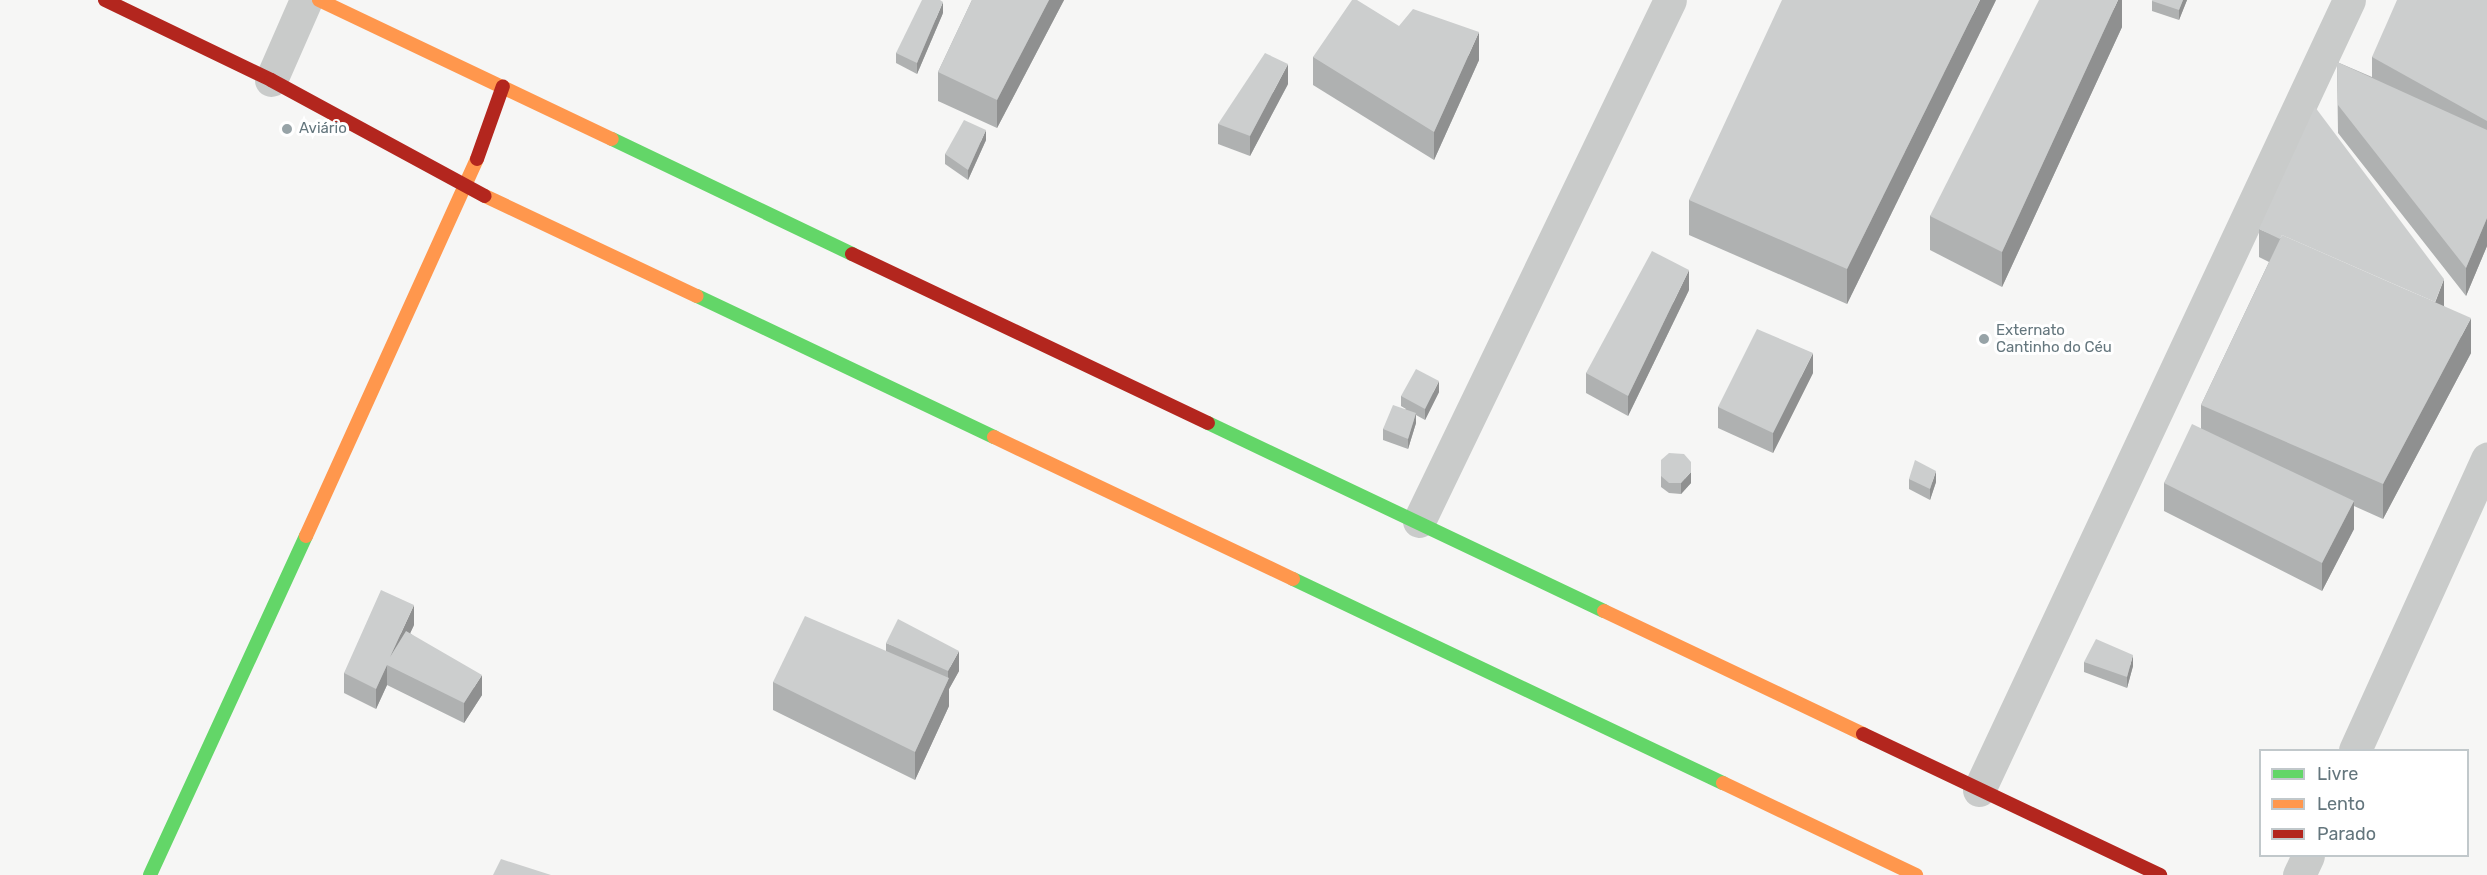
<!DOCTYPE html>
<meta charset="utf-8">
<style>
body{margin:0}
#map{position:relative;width:2487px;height:875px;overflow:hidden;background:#f6f6f5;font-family:Rubik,sans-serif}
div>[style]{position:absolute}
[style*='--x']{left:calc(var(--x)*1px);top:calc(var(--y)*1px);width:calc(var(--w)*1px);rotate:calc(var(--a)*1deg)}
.street>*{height:33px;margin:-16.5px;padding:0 16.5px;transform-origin:16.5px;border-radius:16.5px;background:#c9cbca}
.fast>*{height:14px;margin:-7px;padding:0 7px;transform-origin:7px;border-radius:7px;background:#63d668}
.slow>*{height:14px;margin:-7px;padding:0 7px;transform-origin:7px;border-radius:7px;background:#ff974d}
.jam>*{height:14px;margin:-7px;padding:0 7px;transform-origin:7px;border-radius:7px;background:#b3261e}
.wall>*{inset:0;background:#afb1b1}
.shaded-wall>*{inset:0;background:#8f9090}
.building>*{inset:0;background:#cccece}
.dots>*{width:16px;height:16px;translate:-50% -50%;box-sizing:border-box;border:3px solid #fff;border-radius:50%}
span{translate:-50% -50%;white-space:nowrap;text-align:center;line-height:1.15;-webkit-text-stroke:6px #fff;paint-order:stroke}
.poi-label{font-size:15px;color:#64767d}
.left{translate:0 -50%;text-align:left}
.legend{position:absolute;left:2259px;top:749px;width:210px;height:108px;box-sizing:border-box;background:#fff;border:2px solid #c1c8cb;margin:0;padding:8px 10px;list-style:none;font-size:18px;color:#64767d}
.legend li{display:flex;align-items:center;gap:12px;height:30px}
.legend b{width:30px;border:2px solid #c1c8cb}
</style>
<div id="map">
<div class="street">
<div style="--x:271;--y:80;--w:87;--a:-66.4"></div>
<div style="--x:1419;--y:521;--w:578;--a:-64.28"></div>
<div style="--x:2355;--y:750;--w:320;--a:-65.6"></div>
<div style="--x:1979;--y:790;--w:872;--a:-64.9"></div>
<div style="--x:2299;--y:875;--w:21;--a:-65"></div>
</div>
<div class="fast">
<div style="--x:612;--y:139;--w:266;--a:25.6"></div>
<div style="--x:697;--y:296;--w:329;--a:25.4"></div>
<div style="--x:1208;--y:423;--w:438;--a:25.4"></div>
<div style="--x:1293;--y:579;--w:476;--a:25.4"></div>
<div style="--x:150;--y:875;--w:373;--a:-65.3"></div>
</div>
<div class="slow">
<div style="--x:319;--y:0;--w:324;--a:25.4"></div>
<div style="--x:485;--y:196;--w:234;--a:25.3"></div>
<div style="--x:994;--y:437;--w:331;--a:25.4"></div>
<div style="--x:306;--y:536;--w:414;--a:-65.6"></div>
<div style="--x:1604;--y:611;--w:287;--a:25.4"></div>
<div style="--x:1723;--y:783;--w:214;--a:25.5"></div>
</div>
<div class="jam">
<div style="--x:105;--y:0;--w:184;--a:25.7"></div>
<div style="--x:271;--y:80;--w:243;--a:28.5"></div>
<div style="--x:477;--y:159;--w:77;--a:-70.4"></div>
<div style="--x:852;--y:254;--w:394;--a:25.4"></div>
<div style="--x:1863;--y:734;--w:329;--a:25.4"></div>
</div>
<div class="wall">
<div style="clip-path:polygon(972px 0,1064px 0,997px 128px,938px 101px,938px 72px)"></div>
<div style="clip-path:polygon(1996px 0,1847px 304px,1689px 235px,1689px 200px)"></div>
<div style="clip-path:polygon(2122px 0,2122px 27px,2002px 287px,1930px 250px,1930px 216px)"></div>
<div style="clip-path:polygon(2152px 0,2187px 0,2179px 20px,2152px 11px)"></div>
<div style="clip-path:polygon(2487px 0,2487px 246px,2466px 296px,2338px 133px,2337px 62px,2372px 77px,2372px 57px)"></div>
<div style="clip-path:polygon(943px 13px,917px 74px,896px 63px,896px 53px)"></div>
<div style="clip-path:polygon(1399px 26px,1479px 60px,1434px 160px,1313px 85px,1313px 57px)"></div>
<div style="clip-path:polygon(1288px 84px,1250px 156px,1218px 144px,1218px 124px)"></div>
<div style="clip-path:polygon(986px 140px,968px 180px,945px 164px,945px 154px)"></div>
<div style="clip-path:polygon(2259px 229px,2444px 306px,2471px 353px,2383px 519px,2354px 506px,2354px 529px,2322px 591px,2164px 511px,2164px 483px,2201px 429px,2201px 405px,2269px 262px,2259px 257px)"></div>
<div style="clip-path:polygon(1689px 290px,1628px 416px,1586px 393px,1586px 373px)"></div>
<div style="clip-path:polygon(1813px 373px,1773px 453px,1718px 428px,1718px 407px)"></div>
<div style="clip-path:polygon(1439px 392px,1425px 420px,1416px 415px,1416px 423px,1408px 449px,1383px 440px,1383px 429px,1406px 409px,1401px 406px,1401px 396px)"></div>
<div style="clip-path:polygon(1661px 460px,1691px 483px,1681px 494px,1669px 493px,1661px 487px)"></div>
<div style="clip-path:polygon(1909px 479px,1936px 482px,1930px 500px,1909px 489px)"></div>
<div style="clip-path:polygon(414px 625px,410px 633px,482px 695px,464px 723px,387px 685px,376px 709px,344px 693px,344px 673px)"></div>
<div style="clip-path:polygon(886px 643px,959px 671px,949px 689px,949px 706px,915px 780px,773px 710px,773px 682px,886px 651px)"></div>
<div style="clip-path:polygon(2084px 662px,2133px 666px,2127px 688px,2084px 672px)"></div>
</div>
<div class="shaded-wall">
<div style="clip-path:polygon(1049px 0,1064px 0,997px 128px,997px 100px)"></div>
<div style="clip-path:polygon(1980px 0,1996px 0,1847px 304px,1847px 269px)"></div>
<div style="clip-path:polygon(2118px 0,2122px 0,2122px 27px,2002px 287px,2002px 252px)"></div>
<div style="clip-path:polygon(2183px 0,2187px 0,2179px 20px,2179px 10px)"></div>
<div style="clip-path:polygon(943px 2px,943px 13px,917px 74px,917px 63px)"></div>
<div style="clip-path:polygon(1479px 32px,1479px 60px,1434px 160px,1434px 132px)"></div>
<div style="clip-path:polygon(1288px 64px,1288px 84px,1250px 156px,1250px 136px)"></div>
<div style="clip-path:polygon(986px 130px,986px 140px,968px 180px,968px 170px)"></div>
<div style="clip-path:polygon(2487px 218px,2487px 246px,2466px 296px,2466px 268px)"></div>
<div style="clip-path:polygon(1689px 270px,1689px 290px,1628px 416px,1628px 396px)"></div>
<div style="clip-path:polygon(2444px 279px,2444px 307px,2433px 308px)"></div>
<div style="clip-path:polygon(2471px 318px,2471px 353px,2383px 519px,2383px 484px)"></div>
<div style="clip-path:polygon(1813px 353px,1813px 373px,1773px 453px,1773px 433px)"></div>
<div style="clip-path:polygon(1439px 381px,1439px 392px,1425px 420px,1425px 409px)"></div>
<div style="clip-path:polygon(1416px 413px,1416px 423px,1408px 449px,1408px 439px)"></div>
<div style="clip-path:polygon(1936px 471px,1936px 482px,1930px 500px,1930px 489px)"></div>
<div style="clip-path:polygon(1691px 472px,1691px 483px,1681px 494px,1681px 483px)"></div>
<div style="clip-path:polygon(2354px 501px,2354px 529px,2322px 591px,2322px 563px)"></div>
<div style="clip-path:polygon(414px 605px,414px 625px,394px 668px,390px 657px)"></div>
<div style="clip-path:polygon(959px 651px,959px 671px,949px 689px,949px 706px,915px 780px,915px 752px,948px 680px,948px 671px)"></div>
<div style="clip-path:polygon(2133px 655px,2133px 666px,2127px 688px,2127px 677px)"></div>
<div style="clip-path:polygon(387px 665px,387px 685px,376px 709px,376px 689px)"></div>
<div style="clip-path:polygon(482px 675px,482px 695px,464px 723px,464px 703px)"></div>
</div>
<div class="building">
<div style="clip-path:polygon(922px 0,940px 0,943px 2px,917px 63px,896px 53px)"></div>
<div style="clip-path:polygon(972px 0,1049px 0,997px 100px,938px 72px)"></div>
<div style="clip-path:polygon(1352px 0,1357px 0,1399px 26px,1413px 9px,1479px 32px,1434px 132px,1313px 57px)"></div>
<div style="clip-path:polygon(1782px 0,1980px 0,1847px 269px,1689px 200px)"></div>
<div style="clip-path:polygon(2039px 0,2118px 0,2002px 252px,1930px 216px)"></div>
<div style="clip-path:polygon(2152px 0,2183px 0,2179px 10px,2152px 1px)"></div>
<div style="clip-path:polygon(2397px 0,2487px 0,2487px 121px,2372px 57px)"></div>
<div style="clip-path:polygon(1265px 53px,1288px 64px,1250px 136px,1218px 124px)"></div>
<div style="clip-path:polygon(2337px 62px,2487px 130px,2487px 218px,2466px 268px,2338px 105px)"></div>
<div style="clip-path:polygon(2315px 107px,2444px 279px,2435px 302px,2282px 235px,2280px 239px,2259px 229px)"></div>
<div style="clip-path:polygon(964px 120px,986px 130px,968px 170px,945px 154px)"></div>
<div style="clip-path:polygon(2282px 235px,2471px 318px,2383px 484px,2201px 405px)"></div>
<div style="clip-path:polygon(1652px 251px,1689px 270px,1628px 396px,1586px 373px)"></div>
<div style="clip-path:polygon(1757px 329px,1813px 353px,1773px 433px,1718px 407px)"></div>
<div style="clip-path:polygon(1416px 369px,1439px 381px,1425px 409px,1401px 396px)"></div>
<div style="clip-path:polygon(1393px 405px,1416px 413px,1408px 439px,1383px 429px)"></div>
<div style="clip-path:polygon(2192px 424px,2354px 501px,2322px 563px,2164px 483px)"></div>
<div style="clip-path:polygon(1669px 453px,1684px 454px,1691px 462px,1691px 472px,1681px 483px,1669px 483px,1661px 476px,1661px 460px)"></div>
<div style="clip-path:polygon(1915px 460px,1936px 471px,1930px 489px,1909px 479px)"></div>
<div style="clip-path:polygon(381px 590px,414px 605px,390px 657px,406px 631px,482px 675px,464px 703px,387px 665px,376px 689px,344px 673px)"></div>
<div style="clip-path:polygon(805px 616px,949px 678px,915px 752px,773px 682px)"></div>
<div style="clip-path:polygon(898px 619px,959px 651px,948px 671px,886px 643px)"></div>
<div style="clip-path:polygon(2096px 639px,2133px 655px,2127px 677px,2084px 662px)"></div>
<div style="clip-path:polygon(501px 859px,551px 875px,493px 875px)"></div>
</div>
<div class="dots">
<div style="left:287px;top:129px;background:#97a3a7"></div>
<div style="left:1984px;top:339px;background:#97a3a7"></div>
</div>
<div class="poi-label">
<span class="left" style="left:299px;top:129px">Aviário</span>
<span class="left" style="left:1996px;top:339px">Externato<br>Cantinho do Céu</span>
</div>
<ul class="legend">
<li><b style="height:8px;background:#63d668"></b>Livre</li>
<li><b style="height:8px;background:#ff974d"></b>Lento</li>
<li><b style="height:8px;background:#b3261e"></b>Parado</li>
</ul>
</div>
